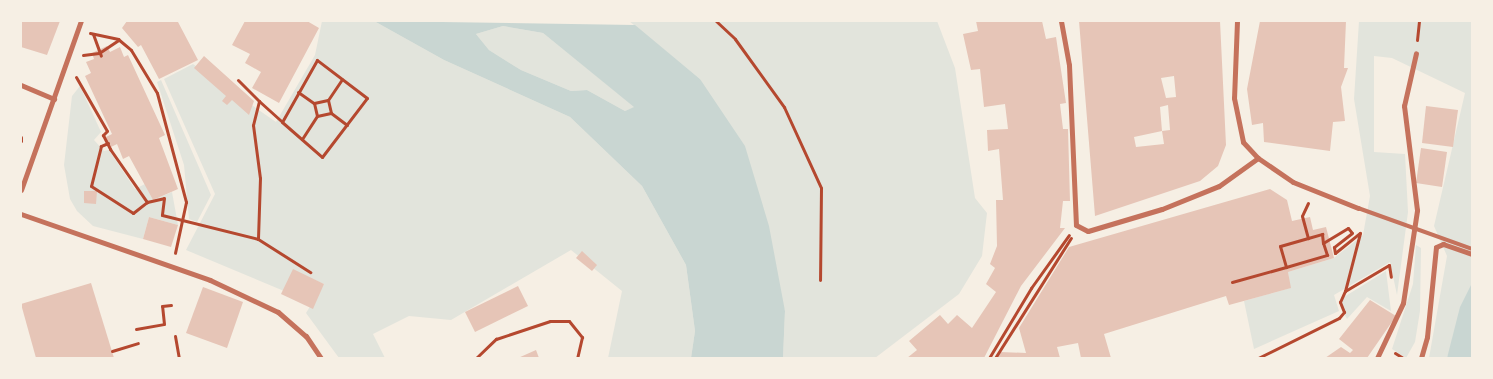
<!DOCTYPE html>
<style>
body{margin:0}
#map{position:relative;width:1493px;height:379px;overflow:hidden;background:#f6efe4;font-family:"IBM Plex Serif",serif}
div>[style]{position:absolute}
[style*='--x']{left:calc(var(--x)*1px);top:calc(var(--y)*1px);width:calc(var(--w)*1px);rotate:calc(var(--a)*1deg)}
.green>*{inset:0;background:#e2e4dc}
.water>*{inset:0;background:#c9d6d2}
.building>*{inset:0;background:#e6c5b7}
.path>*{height:3px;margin:-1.5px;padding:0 1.5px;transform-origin:1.5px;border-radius:1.5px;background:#b5482f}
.service>*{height:4px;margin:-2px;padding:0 2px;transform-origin:2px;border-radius:2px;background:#c5725c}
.minor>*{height:5px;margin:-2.5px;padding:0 2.5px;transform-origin:2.5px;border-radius:2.5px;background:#c5725c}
span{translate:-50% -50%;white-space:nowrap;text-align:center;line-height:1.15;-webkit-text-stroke:4.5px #f6efe4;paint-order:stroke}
.frame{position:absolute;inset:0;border:22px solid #f6efe4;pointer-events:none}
</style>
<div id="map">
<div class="green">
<div style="clip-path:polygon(322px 21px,374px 21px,444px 60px,570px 117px,642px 186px,686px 265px,695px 331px,691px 358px,608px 358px,622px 291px,571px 250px,451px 320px,409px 316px,373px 334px,385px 358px,339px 358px,306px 313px,324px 284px,293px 271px,284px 291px,186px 250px,215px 194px,164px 79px,193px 64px,276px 122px,315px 55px)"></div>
<div style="clip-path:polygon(629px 21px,937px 21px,955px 68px,975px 198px,987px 213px,982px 256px,959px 294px,875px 358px,783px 358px,785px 311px,700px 79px)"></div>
<div style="clip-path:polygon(1359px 21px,1472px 21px,1472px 283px,1447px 358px,1429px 358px,1447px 256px,1434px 226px,1465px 93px,1392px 58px,1374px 56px,1374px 152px,1405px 154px,1408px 212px,1397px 295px,1390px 262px,1334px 295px,1339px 311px,1254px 349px,1244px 301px,1290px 288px,1288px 272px,1334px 258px,1363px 235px,1370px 196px,1354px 99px)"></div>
<div style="clip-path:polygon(503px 26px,543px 33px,635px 107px,625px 111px,587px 90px,571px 91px,521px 70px,489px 50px,476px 34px)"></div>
<div style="clip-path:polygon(161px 80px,211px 195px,197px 222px,189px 219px,184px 165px,157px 82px)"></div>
<div style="clip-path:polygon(80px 86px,101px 132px,94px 140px,104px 151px,109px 150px,135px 189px,145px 184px,153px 200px,172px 192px,178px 225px,149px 217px,143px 239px,93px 226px,77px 211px,70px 199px,64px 165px,72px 96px)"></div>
<div style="clip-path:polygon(1416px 245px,1421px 248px,1420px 311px,1415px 342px,1406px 358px,1392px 349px,1413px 284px)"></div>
<div style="clip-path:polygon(1386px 271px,1391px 311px,1367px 297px,1347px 319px,1340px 306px,1344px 297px)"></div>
</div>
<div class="water">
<div style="clip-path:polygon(evenodd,374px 21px,635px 25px,700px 79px,745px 146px,769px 226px,785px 311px,783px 358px,691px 358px,695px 331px,686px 265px,642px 186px,570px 117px,444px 60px,374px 21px,503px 26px,543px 33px,634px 107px,625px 111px,587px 90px,571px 91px,521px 70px,489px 50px,476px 34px,503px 26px)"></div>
<div style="clip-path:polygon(1472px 283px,1472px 358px,1447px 358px,1460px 307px)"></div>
</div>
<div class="building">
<div style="clip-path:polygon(21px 21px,60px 21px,47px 55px,21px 47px)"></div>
<div style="clip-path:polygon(127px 21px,178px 22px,198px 60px,159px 79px,141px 45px,138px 47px,122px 28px)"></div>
<div style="clip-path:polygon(245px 21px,307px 21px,319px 28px,279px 103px,252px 88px,261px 72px,245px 63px,250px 54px,232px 45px)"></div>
<div style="clip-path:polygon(976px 21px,1042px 21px,1046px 39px,1056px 37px,1066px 103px,1060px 104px,1063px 129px,1068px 129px,1070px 201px,1063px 201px,1060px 228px,1065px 228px,1021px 286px,984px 358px,907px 358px,917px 350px,909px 341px,940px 315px,948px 324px,957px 315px,972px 328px,996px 292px,986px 284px,995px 268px,990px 264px,997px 246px,996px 200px,1003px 200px,999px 149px,988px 151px,987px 130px,1008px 129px,1005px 104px,984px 107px,980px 69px,971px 70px,963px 34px,978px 31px)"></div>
<div style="clip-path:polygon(evenodd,1079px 21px,1220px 21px,1226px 145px,1218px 166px,1200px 181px,1095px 216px,1079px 21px,1174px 76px,1176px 97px,1166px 98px,1161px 78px,1174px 76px,1079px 21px,1168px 105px,1170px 130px,1162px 131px,1160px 107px,1168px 105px,1079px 21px,1162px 131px,1164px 144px,1136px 147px,1134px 137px,1162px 131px)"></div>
<div style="clip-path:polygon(1260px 21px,1346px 21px,1344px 68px,1348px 68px,1341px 87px,1345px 121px,1333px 122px,1330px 151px,1264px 142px,1263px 123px,1252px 125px,1247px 89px)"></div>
<div style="clip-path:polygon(107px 46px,110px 52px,120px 47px,124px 57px,128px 55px,165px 135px,159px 138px,178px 189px,153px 200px,129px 156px,123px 159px,117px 144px,111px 147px,106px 137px,112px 134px,85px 76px,91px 73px,86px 62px,94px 59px,92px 53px)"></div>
<div style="clip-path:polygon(204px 56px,254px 101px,249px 115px,232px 100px,227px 105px,222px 101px,226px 96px,194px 68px)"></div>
<div style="clip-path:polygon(1426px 106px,1458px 110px,1453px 147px,1422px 143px)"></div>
<div style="clip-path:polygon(1421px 148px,1447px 152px,1442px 187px,1416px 183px)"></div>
<div style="clip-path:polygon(1270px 189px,1287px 200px,1292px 221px,1310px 217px,1313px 230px,1326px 227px,1334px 258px,1288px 272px,1291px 288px,1229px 305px,1226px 296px,1104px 334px,1111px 358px,1081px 358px,1078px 343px,1057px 347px,1060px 358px,997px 358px,1000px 352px,1026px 353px,1019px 328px,1069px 247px)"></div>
<div style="clip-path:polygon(84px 191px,97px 191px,96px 204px,84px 203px)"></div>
<div style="clip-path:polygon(149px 217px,178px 225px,171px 247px,143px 239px)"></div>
<div style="clip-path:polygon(582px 251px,597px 265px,592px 271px,576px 258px)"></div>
<div style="clip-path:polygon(293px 269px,324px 284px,313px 309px,281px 294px)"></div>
<div style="clip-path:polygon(91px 283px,114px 358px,36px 358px,21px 304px)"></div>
<div style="clip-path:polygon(518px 286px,528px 306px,475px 332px,465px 312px)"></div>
<div style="clip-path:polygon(203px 287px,243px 302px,227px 348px,186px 333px)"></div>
<div style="clip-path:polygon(1370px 300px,1396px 316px,1367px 358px,1325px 358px,1341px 347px,1350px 353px,1353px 350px,1339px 339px)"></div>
<div style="clip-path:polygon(536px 350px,539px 358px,518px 358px)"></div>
</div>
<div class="path">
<div style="--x:716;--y:21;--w:26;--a:43"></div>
<div style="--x:735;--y:39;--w:84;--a:54.2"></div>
<div style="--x:784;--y:107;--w:89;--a:65.4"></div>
<div style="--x:821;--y:188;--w:92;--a:90.6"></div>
<div style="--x:90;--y:33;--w:29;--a:12"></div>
<div style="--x:118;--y:39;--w:17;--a:40"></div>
<div style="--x:131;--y:50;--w:50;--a:58.8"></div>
<div style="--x:157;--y:93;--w:113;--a:75.1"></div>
<div style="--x:186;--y:202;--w:52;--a:102.2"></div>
<div style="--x:93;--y:34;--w:23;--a:70"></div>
<div style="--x:1417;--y:40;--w:19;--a:-84"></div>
<div style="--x:83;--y:55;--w:16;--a:-7"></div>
<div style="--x:99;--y:53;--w:23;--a:-34"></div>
<div style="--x:76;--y:77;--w:62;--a:60.1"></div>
<div style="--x:107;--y:131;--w:6;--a:135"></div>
<div style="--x:103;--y:135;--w:16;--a:63"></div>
<div style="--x:110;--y:149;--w:65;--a:55.1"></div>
<div style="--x:147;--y:202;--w:17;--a:-13"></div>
<div style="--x:164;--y:198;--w:17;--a:97"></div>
<div style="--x:162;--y:215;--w:99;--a:14"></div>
<div style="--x:258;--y:239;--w:62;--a:32.4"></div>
<div style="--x:238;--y:80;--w:30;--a:45"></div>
<div style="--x:259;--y:101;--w:25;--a:104"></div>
<div style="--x:253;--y:125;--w:53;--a:82.5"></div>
<div style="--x:260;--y:178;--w:61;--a:91.9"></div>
<div style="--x:298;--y:92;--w:19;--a:35"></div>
<div style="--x:314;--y:103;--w:14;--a:-12"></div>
<div style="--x:328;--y:100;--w:13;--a:77"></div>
<div style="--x:331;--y:113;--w:20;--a:37"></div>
<div style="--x:328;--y:100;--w:25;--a:-56"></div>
<div style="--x:259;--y:101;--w:31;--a:42"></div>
<div style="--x:282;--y:122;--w:53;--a:41.2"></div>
<div style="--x:322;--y:157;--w:74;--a:-52.7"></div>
<div style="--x:367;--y:98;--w:63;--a:-142.8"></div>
<div style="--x:317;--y:60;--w:71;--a:119.4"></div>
<div style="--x:314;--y:103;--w:13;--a:77"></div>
<div style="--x:21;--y:137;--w:4;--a:90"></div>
<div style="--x:302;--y:139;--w:27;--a:-57"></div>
<div style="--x:317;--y:116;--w:14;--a:-12"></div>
<div style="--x:108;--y:143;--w:8;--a:157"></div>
<div style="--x:101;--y:146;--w:41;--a:104"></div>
<div style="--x:91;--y:186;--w:50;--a:32.7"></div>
<div style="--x:133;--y:213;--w:18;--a:-38"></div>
<div style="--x:1308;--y:203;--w:14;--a:115"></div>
<div style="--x:1302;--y:216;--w:23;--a:75"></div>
<div style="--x:1308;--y:238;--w:29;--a:164"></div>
<div style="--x:1280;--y:246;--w:22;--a:74"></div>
<div style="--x:1286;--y:267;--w:43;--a:-16.3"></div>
<div style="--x:1327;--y:255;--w:13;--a:-108"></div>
<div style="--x:1323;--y:243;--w:29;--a:-31"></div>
<div style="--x:1348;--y:228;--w:6;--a:51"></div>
<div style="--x:1352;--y:233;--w:23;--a:142"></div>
<div style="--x:1334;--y:247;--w:6;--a:81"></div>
<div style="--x:1335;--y:253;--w:32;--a:-39"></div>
<div style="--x:1360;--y:233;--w:60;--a:104.5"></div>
<div style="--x:1345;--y:291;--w:51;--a:-30.6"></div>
<div style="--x:1389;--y:265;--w:12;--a:81"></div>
<div style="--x:1308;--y:238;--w:15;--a:-16"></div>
<div style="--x:1322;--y:234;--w:9;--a:84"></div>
<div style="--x:1232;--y:282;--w:56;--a:-15.5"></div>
<div style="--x:136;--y:329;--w:28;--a:-10"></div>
<div style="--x:164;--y:324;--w:18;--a:-96"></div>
<div style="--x:162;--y:306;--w:9;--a:-6"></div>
<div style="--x:175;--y:336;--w:22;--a:80"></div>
<div style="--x:112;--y:351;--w:27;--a:-17"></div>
<div style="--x:1395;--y:353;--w:9;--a:32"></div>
<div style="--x:476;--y:358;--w:28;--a:-44"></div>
<div style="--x:496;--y:339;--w:57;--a:-18.4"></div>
<div style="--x:550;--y:321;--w:19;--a:0"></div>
<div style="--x:569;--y:321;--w:21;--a:51"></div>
<div style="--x:582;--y:337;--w:22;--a:103"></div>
<div style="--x:989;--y:358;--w:82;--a:-59"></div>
<div style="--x:1031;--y:288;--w:65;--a:-54.4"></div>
<div style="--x:995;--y:358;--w:142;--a:-57.7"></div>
<div style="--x:1258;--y:358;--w:90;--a:-26.3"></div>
<div style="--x:1339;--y:318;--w:8;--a:-50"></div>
<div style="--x:1344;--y:312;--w:11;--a:-112"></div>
<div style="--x:1340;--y:302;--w:12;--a:-66"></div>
</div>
<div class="service">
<div style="--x:1358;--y:208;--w:121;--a:19.8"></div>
</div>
<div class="minor">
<div style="--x:1061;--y:21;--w:45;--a:79.7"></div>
<div style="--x:1069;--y:65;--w:160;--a:87.5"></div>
<div style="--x:1076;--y:225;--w:13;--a:27"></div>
<div style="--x:1088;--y:231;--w:77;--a:-16.6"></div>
<div style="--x:1162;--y:209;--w:61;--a:-22"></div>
<div style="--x:1219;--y:186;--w:48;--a:-35.7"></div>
<div style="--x:1237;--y:21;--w:77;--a:92.2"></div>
<div style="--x:1234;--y:98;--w:45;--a:78.4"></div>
<div style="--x:1243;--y:142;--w:22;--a:47"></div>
<div style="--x:1258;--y:158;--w:42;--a:34.4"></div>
<div style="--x:1293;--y:182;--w:70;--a:21.8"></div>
<div style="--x:21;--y:85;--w:36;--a:23"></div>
<div style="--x:21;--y:190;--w:179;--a:-70.5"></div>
<div style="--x:21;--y:214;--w:200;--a:19.2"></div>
<div style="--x:210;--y:280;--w:75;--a:25.2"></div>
<div style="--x:278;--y:312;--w:37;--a:41"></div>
<div style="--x:306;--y:336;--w:27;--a:56"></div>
<div style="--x:1377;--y:358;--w:61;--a:-64.7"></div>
<div style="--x:1403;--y:303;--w:94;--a:-81.4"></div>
<div style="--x:1417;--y:210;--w:105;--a:-97.1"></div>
<div style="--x:1404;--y:106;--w:54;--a:-77.2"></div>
<div style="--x:1421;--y:358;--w:22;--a:-74"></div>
<div style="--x:1427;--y:337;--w:90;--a:-84.3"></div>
<div style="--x:1436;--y:247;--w:8;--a:-23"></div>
<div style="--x:1443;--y:244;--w:31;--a:19"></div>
</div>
<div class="frame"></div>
</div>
